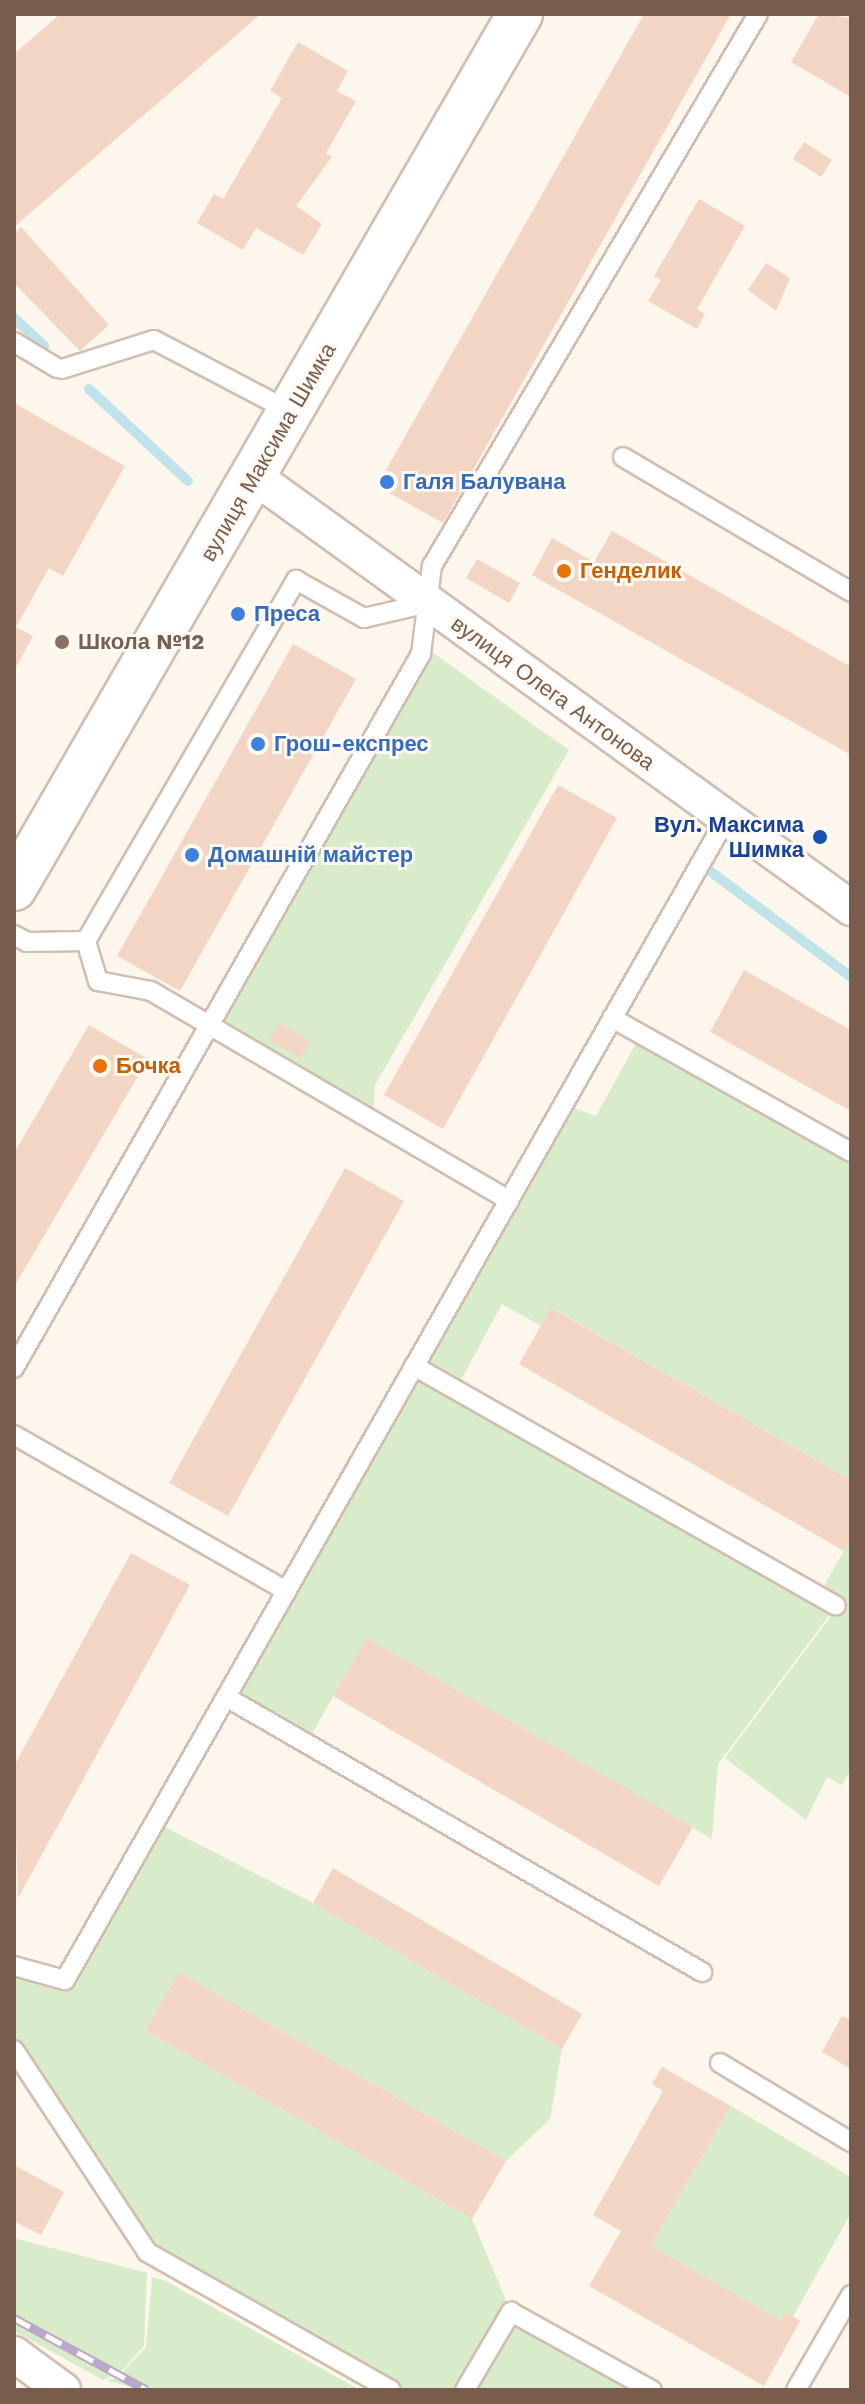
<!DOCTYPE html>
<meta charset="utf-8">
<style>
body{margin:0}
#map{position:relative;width:865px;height:2404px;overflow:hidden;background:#fdf6ec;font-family:"Work Sans",sans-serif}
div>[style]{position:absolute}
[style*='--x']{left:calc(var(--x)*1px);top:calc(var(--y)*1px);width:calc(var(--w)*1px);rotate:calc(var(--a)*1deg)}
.green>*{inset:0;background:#d8ecc9}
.stream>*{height:10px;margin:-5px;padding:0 5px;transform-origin:5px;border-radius:5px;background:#bfe3e8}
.building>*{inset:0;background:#f3d5c3}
.roads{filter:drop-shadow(2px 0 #d1beb0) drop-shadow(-2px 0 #d1beb0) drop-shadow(0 2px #d1beb0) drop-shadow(0 -2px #d1beb0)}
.service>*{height:18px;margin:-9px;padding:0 9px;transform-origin:9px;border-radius:9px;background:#fff}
.minor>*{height:34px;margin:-17px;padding:0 17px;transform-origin:17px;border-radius:17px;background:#fff}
.secondary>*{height:44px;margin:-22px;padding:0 22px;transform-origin:22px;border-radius:22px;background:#fff}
.rail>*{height:9px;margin-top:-4.5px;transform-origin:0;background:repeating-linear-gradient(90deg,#fffaf3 0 18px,#b9a8c9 0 36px);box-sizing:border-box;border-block:2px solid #b9a8c9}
.dots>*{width:22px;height:22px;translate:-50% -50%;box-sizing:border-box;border:4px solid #fffaf3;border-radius:50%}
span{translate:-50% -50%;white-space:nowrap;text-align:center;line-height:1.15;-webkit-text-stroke:6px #fffaf3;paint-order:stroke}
.street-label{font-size:22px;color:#7a5c4d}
.shop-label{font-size:22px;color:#366cbe;font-weight:700}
.left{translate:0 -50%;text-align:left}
.food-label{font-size:22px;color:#c56008;font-weight:700}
.education-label{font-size:22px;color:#785e54;font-weight:700}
.transit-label{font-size:22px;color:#164399;font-weight:700}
.right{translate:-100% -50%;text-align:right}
.frame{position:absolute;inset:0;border:16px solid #7a5c4d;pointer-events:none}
</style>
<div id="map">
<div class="green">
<div style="clip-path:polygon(422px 645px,569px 750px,375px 1085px,373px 1120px,210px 1024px)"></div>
<div style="clip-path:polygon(641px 1034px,851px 1152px,851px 1480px,552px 1308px,541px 1326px,502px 1304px,456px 1389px,836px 1606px,718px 1764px,712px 1839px,367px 1638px,306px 1744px,226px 1697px,563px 1104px,596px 1116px)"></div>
<div style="clip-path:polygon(851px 1538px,851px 1769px,842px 1785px,827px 1777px,806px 1820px,725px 1758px,838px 1607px,819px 1595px)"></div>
<div style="clip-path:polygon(155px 1822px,313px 1903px,562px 2049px,550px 2119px,506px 2161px,179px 1972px,145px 2030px,472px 2219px,511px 2312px,652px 2390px,391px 2390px,147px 2252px,14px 2050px,14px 1966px,65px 1980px)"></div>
<div style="clip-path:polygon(731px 2106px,851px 2177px,851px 2213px,793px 2317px,785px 2312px,780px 2320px,651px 2246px)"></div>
<div style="clip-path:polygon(14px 2238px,147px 2273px,144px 2346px,119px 2374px,14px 2318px)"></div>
<div style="clip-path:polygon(152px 2277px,166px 2281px,360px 2390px,148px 2390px,120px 2375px,146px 2347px)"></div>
<div style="clip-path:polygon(14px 2319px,117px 2374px,103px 2380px,14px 2331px)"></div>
<div style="clip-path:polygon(120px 2376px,145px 2390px,107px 2381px)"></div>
</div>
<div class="stream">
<div style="--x:14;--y:318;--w:41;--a:43"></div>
<div style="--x:89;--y:389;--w:135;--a:42.9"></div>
<div style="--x:706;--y:868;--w:181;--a:36.9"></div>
</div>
<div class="building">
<div style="clip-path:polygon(60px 14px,261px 14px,14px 227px,14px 54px)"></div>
<div style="clip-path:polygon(644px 14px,731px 14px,443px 523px,377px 486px)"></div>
<div style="clip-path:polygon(819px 14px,851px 18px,851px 97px,791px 62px)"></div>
<div style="clip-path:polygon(298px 42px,348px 71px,337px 91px,356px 101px,326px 153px,332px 157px,296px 206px,322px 224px,303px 255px,256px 228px,243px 250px,197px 223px,214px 194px,223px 199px,282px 98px,270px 91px)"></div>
<div style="clip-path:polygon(804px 142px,832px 160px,821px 177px,793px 159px)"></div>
<div style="clip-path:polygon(699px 199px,745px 226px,697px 309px,705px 314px,697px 329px,648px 301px,661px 280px,654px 276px)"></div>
<div style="clip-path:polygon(21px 227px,109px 325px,80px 351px,14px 283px,14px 234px)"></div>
<div style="clip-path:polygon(766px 263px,790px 278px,776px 311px,748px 290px)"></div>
<div style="clip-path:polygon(14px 403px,125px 466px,63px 576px,49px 568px,16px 627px,33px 636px,14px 671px)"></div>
<div style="clip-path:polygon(612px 531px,851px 667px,851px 755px,532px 575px,552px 538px,594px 562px)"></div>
<div style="clip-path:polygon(477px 559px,520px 583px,509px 603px,466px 578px)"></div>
<div style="clip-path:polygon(293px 644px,356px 679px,180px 991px,117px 956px)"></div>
<div style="clip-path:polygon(558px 785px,617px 818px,443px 1129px,384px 1095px)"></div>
<div style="clip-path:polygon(744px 970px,851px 1030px,851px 1111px,710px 1032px)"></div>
<div style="clip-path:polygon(279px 1023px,310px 1041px,300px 1058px,269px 1040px)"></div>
<div style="clip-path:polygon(89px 1025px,148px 1059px,14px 1287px,14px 1153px)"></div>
<div style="clip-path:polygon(345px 1168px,404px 1201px,228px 1516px,169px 1483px)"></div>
<div style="clip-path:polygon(551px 1308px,851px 1480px,851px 1538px,844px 1551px,519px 1364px)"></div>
<div style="clip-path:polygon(131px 1553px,190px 1585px,18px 1898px,14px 1766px)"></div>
<div style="clip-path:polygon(367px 1638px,693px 1827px,659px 1886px,333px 1696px)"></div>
<div style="clip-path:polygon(333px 1868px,582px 2014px,562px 2049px,313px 1903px)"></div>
<div style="clip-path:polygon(179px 1972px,506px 2161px,472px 2219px,145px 2030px)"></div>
<div style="clip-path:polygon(842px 2016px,851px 2020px,851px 2069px,822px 2052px)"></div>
<div style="clip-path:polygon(662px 2067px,731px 2106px,651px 2246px,780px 2320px,785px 2312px,800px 2321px,764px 2386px,589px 2286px,621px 2231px,593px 2215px,663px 2091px,652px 2084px)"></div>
<div style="clip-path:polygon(14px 2165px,64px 2192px,41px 2235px,14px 2221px)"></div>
</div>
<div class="roads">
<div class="service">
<div style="--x:14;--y:342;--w:50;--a:31.2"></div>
<div style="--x:62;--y:369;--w:96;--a:-17.5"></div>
<div style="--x:154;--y:340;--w:155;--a:27.7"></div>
<div style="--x:623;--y:457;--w:265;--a:30.6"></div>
<div style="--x:14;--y:935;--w:15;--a:28"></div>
<div style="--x:27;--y:942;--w:59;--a:-1"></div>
<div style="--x:86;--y:941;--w:42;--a:73.3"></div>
<div style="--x:98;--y:981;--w:54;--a:10.7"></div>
<div style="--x:151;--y:991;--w:415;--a:30.3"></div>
<div style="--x:86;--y:941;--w:418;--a:-59.8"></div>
<div style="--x:296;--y:580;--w:78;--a:29.2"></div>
<div style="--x:364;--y:618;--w:66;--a:-13.2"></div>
<div style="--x:612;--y:1018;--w:274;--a:29.3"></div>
<div style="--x:414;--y:1366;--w:485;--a:29.6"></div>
<div style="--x:14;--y:1368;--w:822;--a:-60.32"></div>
<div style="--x:421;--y:654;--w:89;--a:-82.9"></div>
<div style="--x:432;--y:566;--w:641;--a:-59.43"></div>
<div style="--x:14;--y:1435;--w:314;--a:29.8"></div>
<div style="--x:226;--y:1697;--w:550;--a:30.02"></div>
<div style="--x:14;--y:1966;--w:53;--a:15.4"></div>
<div style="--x:65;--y:1980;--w:1338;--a:-60.35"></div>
<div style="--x:14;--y:2050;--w:242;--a:56.6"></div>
<div style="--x:147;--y:2252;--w:280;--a:29.5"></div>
<div style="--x:720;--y:2063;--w:153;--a:31.1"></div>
<div style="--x:465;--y:2390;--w:91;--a:-59.5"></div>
<div style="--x:511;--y:2312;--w:161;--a:29"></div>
<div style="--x:796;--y:2390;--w:110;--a:-59.9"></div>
</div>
<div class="minor">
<div style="--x:255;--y:477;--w:736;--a:35.87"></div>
<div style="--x:14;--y:2354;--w:61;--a:36.3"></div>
</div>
<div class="secondary">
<div style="--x:14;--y:888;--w:1010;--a:-59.93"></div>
</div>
</div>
<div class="rail">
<div style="--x:14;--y:2318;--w:151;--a:28.4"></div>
</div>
<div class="dots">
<div style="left:387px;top:482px;background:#3f7fe0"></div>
<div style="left:564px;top:571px;background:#e8710a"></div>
<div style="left:238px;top:614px;background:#3f7fe0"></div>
<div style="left:62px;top:642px;background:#8d6e63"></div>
<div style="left:258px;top:744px;background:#3f7fe0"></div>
<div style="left:820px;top:837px;background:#1a4fb4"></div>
<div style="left:192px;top:855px;background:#3f7fe0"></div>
<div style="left:100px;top:1066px;background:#e8710a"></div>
</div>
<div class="street-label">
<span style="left:268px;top:452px;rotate:-60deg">вулиця Максима Шимка</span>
<span style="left:553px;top:693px;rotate:36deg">вулиця Олега Антонова</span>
</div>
<div class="shop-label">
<span class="left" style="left:403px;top:482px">Галя Балувана</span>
<span class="left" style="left:254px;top:614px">Преса</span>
<span class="left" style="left:274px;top:744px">Грош-експрес</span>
<span class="left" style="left:208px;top:855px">Домашній майстер</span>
</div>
<div class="food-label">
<span class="left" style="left:580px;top:571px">Генделик</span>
<span class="left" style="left:116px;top:1066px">Бочка</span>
</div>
<div class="education-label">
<span class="left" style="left:78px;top:642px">Школа №12</span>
</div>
<div class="transit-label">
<span class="right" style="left:804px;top:837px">Вул. Максима<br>Шимка</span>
</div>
<div class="frame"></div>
</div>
